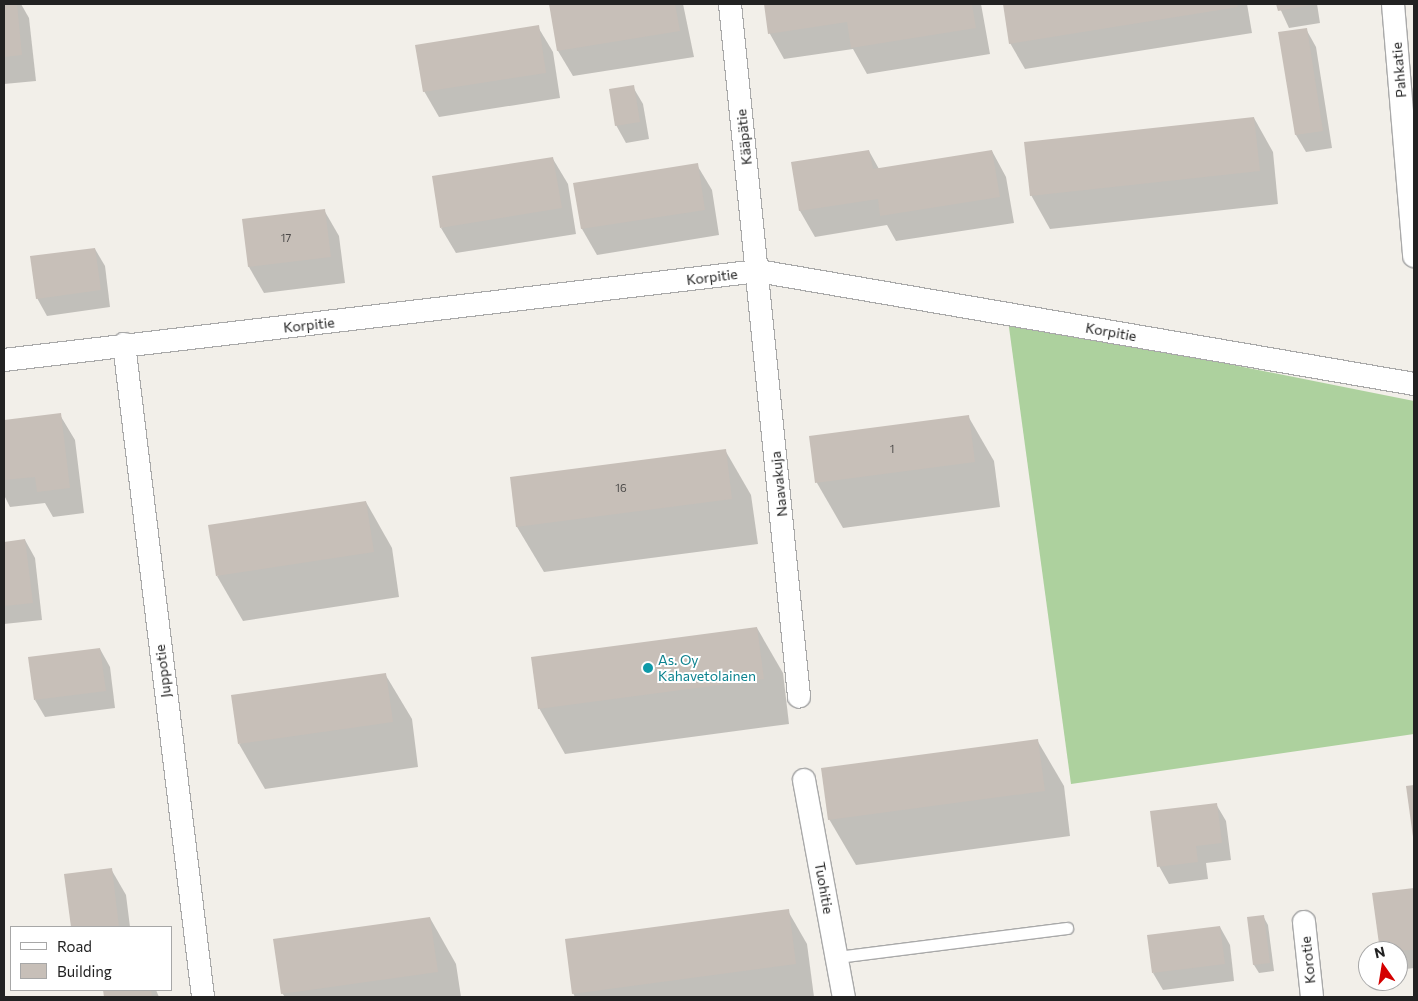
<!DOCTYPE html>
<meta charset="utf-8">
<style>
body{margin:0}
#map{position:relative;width:1418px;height:1001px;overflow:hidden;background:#f2efe9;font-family:Commissioner,sans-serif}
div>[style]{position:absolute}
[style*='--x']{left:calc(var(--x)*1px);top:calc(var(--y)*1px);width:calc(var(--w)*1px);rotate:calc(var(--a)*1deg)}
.forest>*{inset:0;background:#add19e}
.shadow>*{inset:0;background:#0003}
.building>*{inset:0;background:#c7bfb8}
.roads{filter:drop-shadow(1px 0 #a9a9a9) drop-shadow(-1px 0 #a9a9a9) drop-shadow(0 1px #a9a9a9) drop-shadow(0 -1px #a9a9a9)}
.service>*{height:11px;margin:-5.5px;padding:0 5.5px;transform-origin:5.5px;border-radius:5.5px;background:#fff}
.minor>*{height:22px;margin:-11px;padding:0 11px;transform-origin:11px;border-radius:11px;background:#fff}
.dots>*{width:14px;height:14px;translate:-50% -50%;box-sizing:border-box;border:2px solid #fff;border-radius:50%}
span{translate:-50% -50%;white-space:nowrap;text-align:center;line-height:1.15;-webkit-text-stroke:4px #fff;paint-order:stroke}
.number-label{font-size:11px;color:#4b4948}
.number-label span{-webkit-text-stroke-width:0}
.street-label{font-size:14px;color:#222}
.culture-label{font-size:14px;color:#0d838f}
.left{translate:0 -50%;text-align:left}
.frame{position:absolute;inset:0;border:5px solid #222;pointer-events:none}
.legend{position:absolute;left:10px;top:926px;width:162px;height:65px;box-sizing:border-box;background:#fff;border:1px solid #a7a7a7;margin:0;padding:6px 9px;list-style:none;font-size:15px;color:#222}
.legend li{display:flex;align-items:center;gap:10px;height:25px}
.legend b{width:25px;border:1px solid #a7a7a7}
.north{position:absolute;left:1358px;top:941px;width:50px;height:50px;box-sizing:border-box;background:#fff;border:1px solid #a7a7a7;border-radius:50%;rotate:347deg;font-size:14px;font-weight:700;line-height:20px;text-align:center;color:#222}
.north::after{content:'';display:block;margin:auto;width:18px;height:22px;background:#d40000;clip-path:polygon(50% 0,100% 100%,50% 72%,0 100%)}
</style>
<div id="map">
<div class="forest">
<div style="clip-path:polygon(1008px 320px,1414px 401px,1414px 734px,1071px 784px)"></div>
</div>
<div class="shadow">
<div style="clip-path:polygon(4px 4px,21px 4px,29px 18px,36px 81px,4px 84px)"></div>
<div style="clip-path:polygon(551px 4px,683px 4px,694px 57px,573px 76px,558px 51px)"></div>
<div style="clip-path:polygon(765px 4px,981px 4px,990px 54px,867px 74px,853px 49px,784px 59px,770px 34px)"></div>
<div style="clip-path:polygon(1004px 4px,1247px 4px,1252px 33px,1025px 69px,1010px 43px)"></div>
<div style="clip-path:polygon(1278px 4px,1317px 4px,1320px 23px,1289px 28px)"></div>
<div style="clip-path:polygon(538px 27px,553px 52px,560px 98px,439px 117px,424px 91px)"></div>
<div style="clip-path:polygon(1306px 29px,1316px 47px,1332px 148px,1306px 152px,1296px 135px)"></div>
<div style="clip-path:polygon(633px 87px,643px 104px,649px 139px,626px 143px,616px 125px)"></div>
<div style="clip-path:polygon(1254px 118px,1273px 152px,1278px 204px,1050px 229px,1031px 195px)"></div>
<div style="clip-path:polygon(869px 151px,879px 169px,992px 151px,1006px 177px,1014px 223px,896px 241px,887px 225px,815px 237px,800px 211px,792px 163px)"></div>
<div style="clip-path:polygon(553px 159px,568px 184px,576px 234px,456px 253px,441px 228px)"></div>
<div style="clip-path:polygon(697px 165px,712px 190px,719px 235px,597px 255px,582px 229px,575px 184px)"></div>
<div style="clip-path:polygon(324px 210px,339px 236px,345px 283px,264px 293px,249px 267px,243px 220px)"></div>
<div style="clip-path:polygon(95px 249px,105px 266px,110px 307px,47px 316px,37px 298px)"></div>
<div style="clip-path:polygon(60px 415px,75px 440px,84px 513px,53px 517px,45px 503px,10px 507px,4px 495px,4px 422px)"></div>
<div style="clip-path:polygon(968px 416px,994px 461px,1000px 507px,843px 528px,817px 483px,811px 437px)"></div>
<div style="clip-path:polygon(725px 450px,751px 495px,758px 544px,544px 572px,517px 527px,511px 478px)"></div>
<div style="clip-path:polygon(366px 502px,392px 548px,399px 597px,243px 621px,217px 576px)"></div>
<div style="clip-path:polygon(25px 540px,35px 558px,42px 620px,4px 624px,4px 543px)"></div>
<div style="clip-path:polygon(757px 628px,783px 673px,789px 724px,565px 754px,539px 708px)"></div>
<div style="clip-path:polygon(100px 649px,110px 667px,115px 708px,45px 717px,35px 700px)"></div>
<div style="clip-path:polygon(385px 674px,412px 719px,418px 767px,265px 789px,239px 744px)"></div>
<div style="clip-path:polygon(1037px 740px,1064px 786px,1070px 836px,856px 865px,829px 819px)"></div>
<div style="clip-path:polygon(1216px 804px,1226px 821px,1231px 860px,1206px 863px,1208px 879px,1169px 884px,1159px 866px)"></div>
<div style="clip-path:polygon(111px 869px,126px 895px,130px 927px,72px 927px,66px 875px)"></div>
<div style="clip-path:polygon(1413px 890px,1414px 968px,1398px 970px,1398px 951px,1381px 951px,1373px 894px)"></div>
<div style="clip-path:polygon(788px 911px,807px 944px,814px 997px,575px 997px,573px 993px)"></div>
<div style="clip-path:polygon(1263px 916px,1268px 925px,1274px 971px,1259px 973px,1254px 965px,1248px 918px)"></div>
<div style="clip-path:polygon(430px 918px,456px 964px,461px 997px,285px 997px,282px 993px)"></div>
<div style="clip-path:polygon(1220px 927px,1230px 945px,1234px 981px,1163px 990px,1153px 973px)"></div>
<div style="clip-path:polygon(104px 990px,156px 990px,159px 997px,105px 997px)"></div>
</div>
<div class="building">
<div style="clip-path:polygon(4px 4px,17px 4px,22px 55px,4px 57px)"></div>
<div style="clip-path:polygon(549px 4px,675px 4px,680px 31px,557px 51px)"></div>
<div style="clip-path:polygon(764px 4px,972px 4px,976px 28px,851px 48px,847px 22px,768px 34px)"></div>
<div style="clip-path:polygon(1003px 4px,1237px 4px,1238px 7px,1009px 44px)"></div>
<div style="clip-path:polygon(1276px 4px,1310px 4px,1311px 5px,1278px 11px)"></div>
<div style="clip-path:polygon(539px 25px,546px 73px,423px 92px,415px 45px)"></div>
<div style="clip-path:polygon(1307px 28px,1323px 131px,1295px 135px,1278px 32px)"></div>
<div style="clip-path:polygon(634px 85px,640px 122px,615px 126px,609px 89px)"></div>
<div style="clip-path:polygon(1254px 117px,1260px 171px,1030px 196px,1024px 142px)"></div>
<div style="clip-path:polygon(869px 150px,873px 169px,992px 150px,1000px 197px,880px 216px,878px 199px,799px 211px,791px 162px)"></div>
<div style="clip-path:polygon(553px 157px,562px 208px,440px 228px,432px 176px)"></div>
<div style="clip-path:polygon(698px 163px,705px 210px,581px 229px,573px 183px)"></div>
<div style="clip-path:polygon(325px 209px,331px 257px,248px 267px,242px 219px)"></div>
<div style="clip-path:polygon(95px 248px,101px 290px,36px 299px,30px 256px)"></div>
<div style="clip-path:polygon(61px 413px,70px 488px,37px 492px,35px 477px,4px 480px,4px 420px)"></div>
<div style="clip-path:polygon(969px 415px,975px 462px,815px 483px,809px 436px)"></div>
<div style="clip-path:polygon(726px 449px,732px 499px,516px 527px,510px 477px)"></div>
<div style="clip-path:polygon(366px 501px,374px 552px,216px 576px,208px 525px)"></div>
<div style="clip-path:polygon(25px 539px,33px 603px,4px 606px,4px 542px)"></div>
<div style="clip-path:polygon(757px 627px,764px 679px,538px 709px,531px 657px)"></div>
<div style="clip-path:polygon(100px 648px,106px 691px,34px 700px,28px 657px)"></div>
<div style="clip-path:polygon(386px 673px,393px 722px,238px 744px,231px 695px)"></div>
<div style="clip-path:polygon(1038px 739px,1045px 791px,828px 820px,821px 768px)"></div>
<div style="clip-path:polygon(1414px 785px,1414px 837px,1413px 837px,1406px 786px)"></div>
<div style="clip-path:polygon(1217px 803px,1222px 843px,1196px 846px,1198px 862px,1157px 867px,1150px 811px)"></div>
<div style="clip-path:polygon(112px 868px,119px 927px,71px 927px,64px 874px)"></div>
<div style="clip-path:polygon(1414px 888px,1414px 950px,1380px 951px,1372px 893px)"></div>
<div style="clip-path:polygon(789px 909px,796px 964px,572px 994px,565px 939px)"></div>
<div style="clip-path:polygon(1264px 915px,1270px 963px,1253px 965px,1247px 917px)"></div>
<div style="clip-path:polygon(430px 917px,438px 972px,281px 994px,273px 939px)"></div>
<div style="clip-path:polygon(1220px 926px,1225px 964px,1152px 973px,1147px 935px)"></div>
<div style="clip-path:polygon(103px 990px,151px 990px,152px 997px,104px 997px)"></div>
</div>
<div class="roads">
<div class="service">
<div style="--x:837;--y:957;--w:232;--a:-7.2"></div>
</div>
<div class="minor">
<div style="--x:730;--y:4;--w:696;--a:84.31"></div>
<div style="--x:1393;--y:4;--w:253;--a:85.2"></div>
<div style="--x:124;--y:344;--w:658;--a:83.1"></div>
<div style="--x:4;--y:360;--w:759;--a:-6.73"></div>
<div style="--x:758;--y:271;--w:666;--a:9.77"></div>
<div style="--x:804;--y:780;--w:221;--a:79.6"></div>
<div style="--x:1304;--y:922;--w:75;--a:83.9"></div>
</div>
</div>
<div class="dots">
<div style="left:648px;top:668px;background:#0f9aa8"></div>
</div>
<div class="number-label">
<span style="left:286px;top:238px">17</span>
<span style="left:892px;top:449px">1</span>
<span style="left:621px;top:488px">16</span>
</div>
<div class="street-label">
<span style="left:1399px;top:70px;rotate:-95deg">Pahkatie</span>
<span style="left:744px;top:137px;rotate:-96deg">Kääpätie</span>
<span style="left:712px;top:277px;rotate:-7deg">Korpitie</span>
<span style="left:309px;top:325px;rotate:-6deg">Korpitie</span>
<span style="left:1111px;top:332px;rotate:10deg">Korpitie</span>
<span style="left:779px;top:484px;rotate:-96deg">Naavakuja</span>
<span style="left:163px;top:671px;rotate:-97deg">Juppotie</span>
<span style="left:824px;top:888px;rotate:80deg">Tuohitie</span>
<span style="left:1308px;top:960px;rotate:-96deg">Korotie</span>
</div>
<div class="culture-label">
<span class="left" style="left:658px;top:668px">As. Oy<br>Kahavetolainen</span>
</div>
<div class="frame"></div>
<ul class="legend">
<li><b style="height:6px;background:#fff"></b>Road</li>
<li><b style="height:14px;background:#c7bfb8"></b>Building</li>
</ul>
<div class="north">N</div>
</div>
